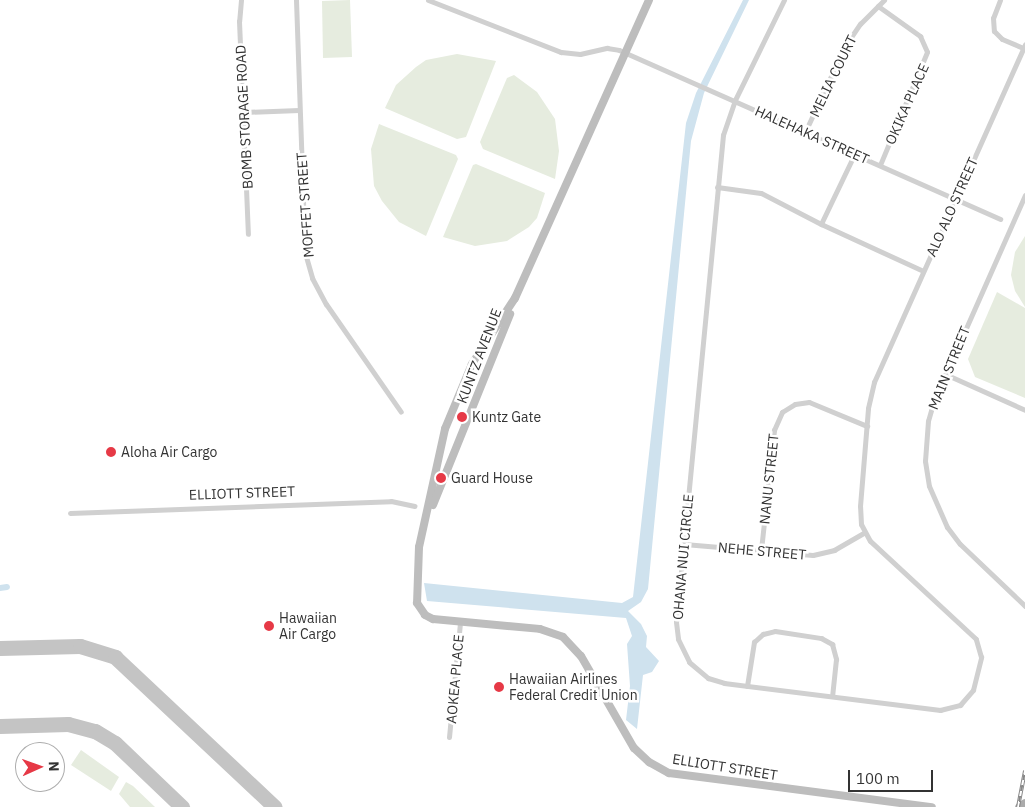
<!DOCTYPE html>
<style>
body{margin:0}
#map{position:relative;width:1025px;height:807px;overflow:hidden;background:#fff;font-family:"IBM Plex Sans",sans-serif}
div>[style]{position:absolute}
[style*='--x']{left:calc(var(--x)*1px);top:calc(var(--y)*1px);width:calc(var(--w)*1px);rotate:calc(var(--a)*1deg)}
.green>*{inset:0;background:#e6ecdf}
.water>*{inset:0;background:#cfe2ee}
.canal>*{height:6px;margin:-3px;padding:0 3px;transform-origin:3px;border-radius:3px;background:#cfe2ee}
.taxiway>*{height:15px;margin:-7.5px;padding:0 7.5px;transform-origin:7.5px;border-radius:7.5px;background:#c4c4c4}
.street>*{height:5px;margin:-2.5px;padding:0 2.5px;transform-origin:2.5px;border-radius:2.5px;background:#d0d0d0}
.secondary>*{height:8px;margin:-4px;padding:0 4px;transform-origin:4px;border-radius:4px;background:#bdbdbd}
.primary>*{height:9px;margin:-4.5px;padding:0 4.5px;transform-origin:4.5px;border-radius:4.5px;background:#ababab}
.rail>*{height:4px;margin-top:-2px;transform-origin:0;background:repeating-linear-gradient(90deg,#fff 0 5.5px,#888 0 11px);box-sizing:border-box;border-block:1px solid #888}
.dots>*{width:14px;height:14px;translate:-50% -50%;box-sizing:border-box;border:2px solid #fff;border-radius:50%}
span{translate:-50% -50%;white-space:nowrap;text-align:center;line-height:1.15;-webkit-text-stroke:5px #fff;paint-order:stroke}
.street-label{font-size:14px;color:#333}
.poi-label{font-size:14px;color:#333}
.left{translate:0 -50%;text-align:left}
.north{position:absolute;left:15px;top:742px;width:50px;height:50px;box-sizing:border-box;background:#fff;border:1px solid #adadad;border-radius:50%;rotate:88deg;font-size:14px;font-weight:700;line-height:20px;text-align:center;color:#333}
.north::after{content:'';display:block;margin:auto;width:18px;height:22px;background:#e63946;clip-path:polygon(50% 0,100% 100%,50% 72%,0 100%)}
.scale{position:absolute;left:848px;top:770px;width:85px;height:22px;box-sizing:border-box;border:2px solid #333;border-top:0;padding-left:6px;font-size:15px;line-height:18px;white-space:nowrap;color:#333;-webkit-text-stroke:4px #fff;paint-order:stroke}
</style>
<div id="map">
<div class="green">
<div style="clip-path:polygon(350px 0,352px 57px,323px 58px,322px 1px)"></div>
<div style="clip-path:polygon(457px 54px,496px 61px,466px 137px,457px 139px,385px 108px,396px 85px,416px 67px,426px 60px)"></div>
<div style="clip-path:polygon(514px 75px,537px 92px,555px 119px,559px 151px,555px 179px,483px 149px,480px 142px,507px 78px)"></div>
<div style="clip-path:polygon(379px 124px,456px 155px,458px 159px,426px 236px,399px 222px,382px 201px,374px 186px,371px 149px)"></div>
<div style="clip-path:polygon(476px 164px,545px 193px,537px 218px,529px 227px,507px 241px,475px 246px,443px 237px,473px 165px)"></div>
<div style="clip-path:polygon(1025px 236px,1025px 307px,1015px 291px,1011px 275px,1015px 252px)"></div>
<div style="clip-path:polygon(997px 292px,1025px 308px,1025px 398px,975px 377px,968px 359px)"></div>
<div style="clip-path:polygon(81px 750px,119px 777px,111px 791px,71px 765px)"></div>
<div style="clip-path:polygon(126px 782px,133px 786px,155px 807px,130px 807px,119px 794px)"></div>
</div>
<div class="water">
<div style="clip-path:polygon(743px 0,749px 0,704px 93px,691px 141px,648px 589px,641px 602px,628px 611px,641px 624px,647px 636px,646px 647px,659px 661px,652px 672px,643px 675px,637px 729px,626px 720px,630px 686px,627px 644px,632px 636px,626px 618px,427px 601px,424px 583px,622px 603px,633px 597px,686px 123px,696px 93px)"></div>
</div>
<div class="canal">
<div style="--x:0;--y:588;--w:7;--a:-8"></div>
</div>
<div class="taxiway">
<div style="--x:0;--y:648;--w:80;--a:-1.4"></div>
<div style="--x:80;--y:646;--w:37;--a:17"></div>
<div style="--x:115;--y:657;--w:219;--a:43.2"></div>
<div style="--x:0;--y:726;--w:68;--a:-1.7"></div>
<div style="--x:68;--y:724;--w:28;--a:15"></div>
<div style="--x:95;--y:731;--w:23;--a:31"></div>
<div style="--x:115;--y:743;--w:93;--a:43.7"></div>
</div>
<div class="street">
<div style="--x:241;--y:0;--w:21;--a:95"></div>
<div style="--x:239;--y:21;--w:213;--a:87.6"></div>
<div style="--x:296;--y:0;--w:253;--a:88"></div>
<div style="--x:305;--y:253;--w:26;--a:74"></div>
<div style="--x:312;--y:278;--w:30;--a:62"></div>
<div style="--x:326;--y:304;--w:131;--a:55.2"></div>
<div style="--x:428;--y:0;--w:143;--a:21.4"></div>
<div style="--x:561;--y:52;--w:19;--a:6"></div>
<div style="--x:580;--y:54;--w:28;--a:-13"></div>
<div style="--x:607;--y:48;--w:12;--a:9"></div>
<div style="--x:619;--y:50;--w:417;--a:23.9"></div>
<div style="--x:784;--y:0;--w:111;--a:116.1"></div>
<div style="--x:735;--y:100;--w:37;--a:109"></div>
<div style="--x:723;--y:135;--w:489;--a:95.5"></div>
<div style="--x:676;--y:622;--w:17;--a:83"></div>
<div style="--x:678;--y:639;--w:25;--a:64"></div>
<div style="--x:689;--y:662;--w:25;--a:40"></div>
<div style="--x:708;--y:678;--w:17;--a:17"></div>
<div style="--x:724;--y:683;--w:218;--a:7.1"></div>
<div style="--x:940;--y:710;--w:21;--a:-14"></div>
<div style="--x:960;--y:705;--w:20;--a:-49"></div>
<div style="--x:973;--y:690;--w:34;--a:-76"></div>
<div style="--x:981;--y:657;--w:19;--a:-106"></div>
<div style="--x:976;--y:639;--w:144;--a:-137.2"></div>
<div style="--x:870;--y:541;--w:19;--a:-118"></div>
<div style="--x:861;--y:524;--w:18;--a:-93"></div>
<div style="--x:860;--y:506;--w:98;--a:-85.3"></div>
<div style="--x:868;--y:408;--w:27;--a:-77"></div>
<div style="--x:874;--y:382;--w:370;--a:-65.9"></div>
<div style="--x:1000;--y:0;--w:19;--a:111"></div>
<div style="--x:993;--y:18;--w:13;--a:86"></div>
<div style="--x:994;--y:31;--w:11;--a:45"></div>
<div style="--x:1002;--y:39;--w:23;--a:23"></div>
<div style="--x:878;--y:6;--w:52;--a:35.5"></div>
<div style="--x:920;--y:36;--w:17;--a:66"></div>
<div style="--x:927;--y:52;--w:122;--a:112.6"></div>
<div style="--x:245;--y:112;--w:54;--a:-2.1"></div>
<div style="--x:805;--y:132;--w:95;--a:-65.1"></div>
<div style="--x:845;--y:46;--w:27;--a:-56"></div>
<div style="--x:860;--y:24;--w:34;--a:-45"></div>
<div style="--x:854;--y:155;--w:76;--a:115.6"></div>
<div style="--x:821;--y:224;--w:112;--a:24.7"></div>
<div style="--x:717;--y:187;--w:44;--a:7.8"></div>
<div style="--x:761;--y:193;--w:68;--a:27.3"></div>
<div style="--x:1025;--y:195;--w:224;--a:113.9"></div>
<div style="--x:934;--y:400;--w:22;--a:106"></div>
<div style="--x:928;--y:421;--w:40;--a:94.3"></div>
<div style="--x:925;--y:461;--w:25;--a:81"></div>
<div style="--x:929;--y:486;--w:45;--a:66.3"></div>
<div style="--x:947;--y:527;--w:21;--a:53"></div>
<div style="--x:960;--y:544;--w:90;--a:43.6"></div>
<div style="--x:945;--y:374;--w:88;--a:24.2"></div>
<div style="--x:70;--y:513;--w:321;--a:-2.1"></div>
<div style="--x:391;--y:501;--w:24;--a:12"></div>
<div style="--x:684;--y:544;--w:129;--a:4.9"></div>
<div style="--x:813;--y:555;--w:22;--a:-13"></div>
<div style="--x:834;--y:550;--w:34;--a:-30"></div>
<div style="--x:761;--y:550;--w:121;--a:-83.8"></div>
<div style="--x:774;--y:430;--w:20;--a:-66"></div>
<div style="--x:782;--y:412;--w:15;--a:-32"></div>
<div style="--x:795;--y:404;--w:14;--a:-8"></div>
<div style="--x:809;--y:402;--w:63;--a:22.5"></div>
<div style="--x:747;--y:686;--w:45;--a:-81"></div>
<div style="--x:754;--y:642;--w:12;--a:-42"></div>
<div style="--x:763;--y:634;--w:12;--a:-14"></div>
<div style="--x:775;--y:631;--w:47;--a:8.7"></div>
<div style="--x:821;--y:638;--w:13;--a:29"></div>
<div style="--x:832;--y:644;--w:16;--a:75"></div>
<div style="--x:836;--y:659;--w:37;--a:96"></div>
<div style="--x:449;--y:737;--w:116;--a:-84.5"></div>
</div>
<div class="secondary">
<div style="--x:649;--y:0;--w:327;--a:114.2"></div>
<div style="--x:515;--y:298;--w:79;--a:123.1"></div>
<div style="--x:472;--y:364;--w:70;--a:112.6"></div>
<div style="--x:445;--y:429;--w:121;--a:102.4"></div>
<div style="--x:419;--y:547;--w:56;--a:92"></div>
<div style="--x:417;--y:603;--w:14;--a:56"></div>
<div style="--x:425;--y:615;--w:9;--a:27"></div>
<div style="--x:433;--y:619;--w:107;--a:5.3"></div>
<div style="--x:540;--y:629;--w:24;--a:19"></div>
<div style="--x:563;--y:637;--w:26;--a:47"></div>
<div style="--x:581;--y:656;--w:106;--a:60.1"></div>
<div style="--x:634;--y:748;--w:21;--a:43"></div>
<div style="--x:649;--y:762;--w:23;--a:29"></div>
<div style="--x:669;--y:773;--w:265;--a:7.4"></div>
<div style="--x:433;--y:505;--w:206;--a:-68"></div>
</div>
<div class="primary">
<div style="--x:1019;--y:807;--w:7;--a:-34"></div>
</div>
<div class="rail">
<div style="--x:1018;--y:807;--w:37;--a:-79"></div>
</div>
<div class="dots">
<div style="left:462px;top:417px;background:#e63946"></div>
<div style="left:111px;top:452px;background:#e63946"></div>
<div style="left:441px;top:478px;background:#e63946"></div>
<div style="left:269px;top:626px;background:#e63946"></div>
<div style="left:499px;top:687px;background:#e63946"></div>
</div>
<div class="street-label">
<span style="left:833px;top:76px;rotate:-64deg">MELIA COURT</span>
<span style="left:907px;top:104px;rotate:-66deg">OKIKA PLACE</span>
<span style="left:244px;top:117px;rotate:-93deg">BOMB STORAGE ROAD</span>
<span style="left:812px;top:135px;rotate:24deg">HALEHAKA STREET</span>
<span style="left:305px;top:205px;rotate:-94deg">MOFFET STREET</span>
<span style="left:952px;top:207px;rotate:-66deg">ALO ALO STREET</span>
<span style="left:479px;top:356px;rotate:-69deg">KUNTZ AVENUE</span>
<span style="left:949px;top:368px;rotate:-68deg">MAIN STREET</span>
<span style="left:769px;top:479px;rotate:-84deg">NANU STREET</span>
<span style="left:242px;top:493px;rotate:-2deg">ELLIOTT STREET</span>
<span style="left:762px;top:551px;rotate:5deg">NEHE STREET</span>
<span style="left:683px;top:557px;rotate:-85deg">OHANA NUI CIRCLE</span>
<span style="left:455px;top:679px;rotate:-85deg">AOKEA PLACE</span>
<span style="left:725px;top:767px;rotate:9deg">ELLIOTT STREET</span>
</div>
<div class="poi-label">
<span class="left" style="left:472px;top:417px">Kuntz Gate</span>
<span class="left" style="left:121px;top:452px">Aloha Air Cargo</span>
<span class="left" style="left:451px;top:478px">Guard House</span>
<span class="left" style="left:279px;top:626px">Hawaiian<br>Air Cargo</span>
<span class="left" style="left:509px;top:687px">Hawaiian Airlines<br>Federal Credit Union</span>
</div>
<div class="north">N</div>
<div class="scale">100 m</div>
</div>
